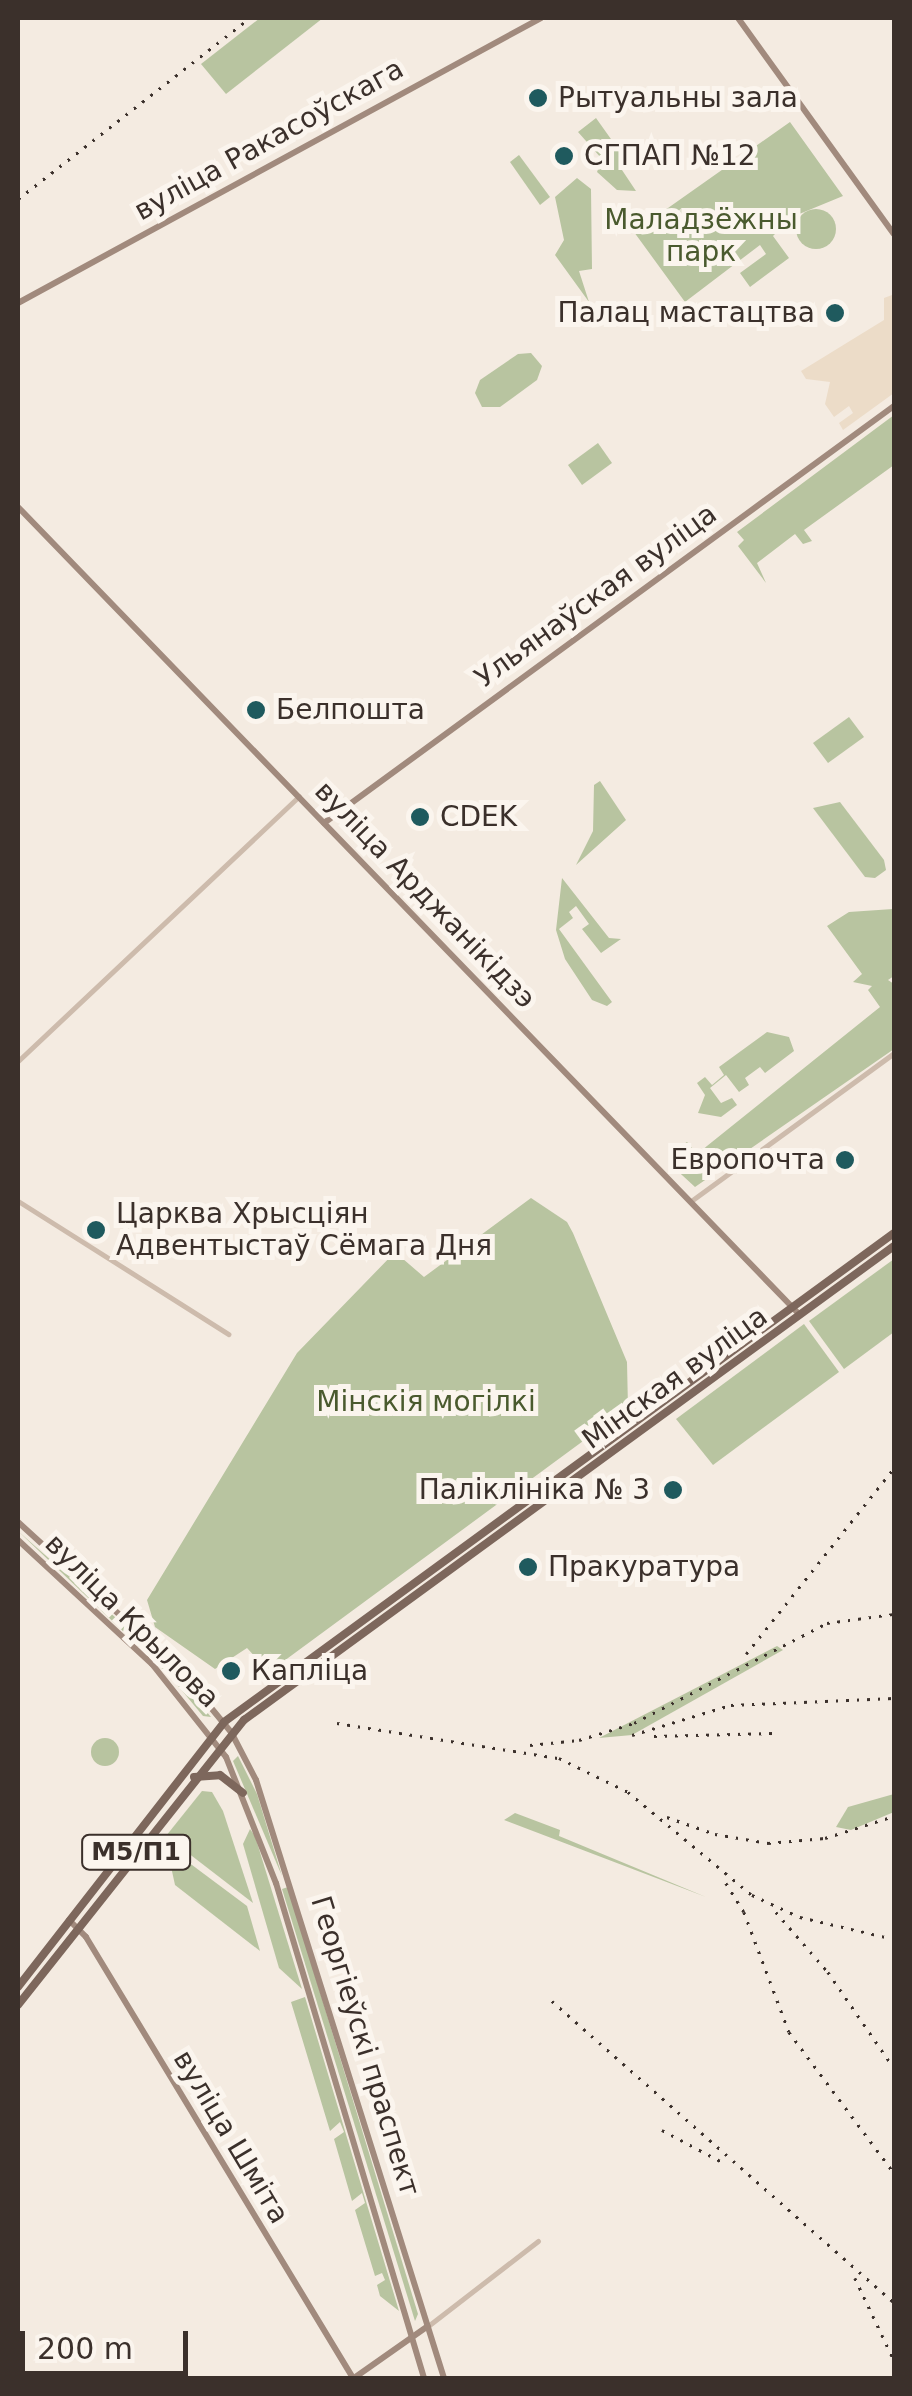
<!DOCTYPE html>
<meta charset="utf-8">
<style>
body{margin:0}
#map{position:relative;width:912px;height:2396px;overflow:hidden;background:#f4ebe1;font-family:"DejaVu Sans",sans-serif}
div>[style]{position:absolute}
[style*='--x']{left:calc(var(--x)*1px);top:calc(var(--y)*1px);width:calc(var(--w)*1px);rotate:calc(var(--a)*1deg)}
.green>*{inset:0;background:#b8c4a0}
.round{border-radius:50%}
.plaza>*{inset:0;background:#ecdcc8}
.tertiary>*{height:5px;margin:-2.5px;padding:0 2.5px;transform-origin:2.5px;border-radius:2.5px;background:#cdbbac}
.secondary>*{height:6px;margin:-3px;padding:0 3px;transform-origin:3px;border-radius:3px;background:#a18a7d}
.primary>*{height:8px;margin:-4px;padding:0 4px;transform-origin:4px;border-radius:4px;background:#7d675c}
.rail>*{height:2.5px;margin-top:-1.25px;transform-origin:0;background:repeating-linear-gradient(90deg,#3b302b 0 2.5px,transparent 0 10.5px)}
.dots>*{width:28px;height:28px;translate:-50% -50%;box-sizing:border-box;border:5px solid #fbf5ee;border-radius:50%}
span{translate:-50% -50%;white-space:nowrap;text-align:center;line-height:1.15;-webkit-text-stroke:10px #fbf5ee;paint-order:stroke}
.shield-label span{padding:2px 8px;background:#fbf5ee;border:2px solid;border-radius:8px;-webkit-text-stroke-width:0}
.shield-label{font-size:25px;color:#3b302b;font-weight:700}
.poi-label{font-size:28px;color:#3b302b}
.left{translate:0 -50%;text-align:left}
.right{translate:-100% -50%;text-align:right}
.street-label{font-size:28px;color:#3b302b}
.park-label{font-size:28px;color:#4a5a2e}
.frame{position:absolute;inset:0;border:20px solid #3b302b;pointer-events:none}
.scale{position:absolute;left:20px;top:2331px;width:168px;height:45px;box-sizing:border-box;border:5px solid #3b302b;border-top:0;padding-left:12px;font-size:30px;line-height:35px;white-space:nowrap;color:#3b302b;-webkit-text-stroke:8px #fbf5ee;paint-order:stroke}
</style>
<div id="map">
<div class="green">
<div style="clip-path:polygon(260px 18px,323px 18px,226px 94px,201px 64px)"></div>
<div style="clip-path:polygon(596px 118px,628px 163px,622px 170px,636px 191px,617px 190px,597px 172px,602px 159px,578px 132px)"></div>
<div style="clip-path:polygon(790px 122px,843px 196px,792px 217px,773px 236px,789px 258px,750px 287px,740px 273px,766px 254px,760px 245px,685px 302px,634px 232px)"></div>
<div style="clip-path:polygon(519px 155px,550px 197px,540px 205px,510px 162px)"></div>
<div style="clip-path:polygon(577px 178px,591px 189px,592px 269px,579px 271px,589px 302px,555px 255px,564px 240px,555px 197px)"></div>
<div class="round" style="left:796px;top:209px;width:40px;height:40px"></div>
<div style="clip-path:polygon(531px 353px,542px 366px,537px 380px,500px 407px,482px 407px,475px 393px,480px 380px,518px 354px)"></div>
<div style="clip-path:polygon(894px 415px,894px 465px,804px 530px,812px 541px,803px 544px,795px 534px,757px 563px,766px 583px,738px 546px,744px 540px,737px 532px)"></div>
<div style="clip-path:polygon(598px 443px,612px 463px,582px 485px,568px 465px)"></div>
<div style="clip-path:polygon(849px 717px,864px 737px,828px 763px,813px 743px)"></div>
<div style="clip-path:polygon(600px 781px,626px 820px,576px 865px,593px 831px,594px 785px)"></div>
<div style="clip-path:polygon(840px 802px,884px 860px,886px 870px,875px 878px,865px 877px,813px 808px)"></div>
<div style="clip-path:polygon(562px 878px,609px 938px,621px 939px,601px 953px,582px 929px,589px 924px,576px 906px,569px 912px,573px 918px,559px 929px,612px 1002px,607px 1006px,592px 1000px,565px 959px,556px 930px)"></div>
<div style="clip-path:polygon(893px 909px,894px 976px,888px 980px,894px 984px,894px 1049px,695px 1187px,670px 1164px,685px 1152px,681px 1146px,687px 1142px,697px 1154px,880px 1007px,868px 990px,872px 986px,853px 982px,862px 974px,827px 926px,849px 912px)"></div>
<div style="clip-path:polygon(767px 1032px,789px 1037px,794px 1051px,765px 1073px,760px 1067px,745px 1078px,749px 1085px,739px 1092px,726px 1075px,710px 1088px,721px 1103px,732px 1098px,737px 1105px,721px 1117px,698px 1113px,705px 1095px,697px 1083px,705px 1077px,712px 1085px,724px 1075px,719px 1067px)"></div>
<div style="clip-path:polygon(531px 1198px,567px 1222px,573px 1233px,627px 1362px,628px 1408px,269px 1672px,247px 1648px,215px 1669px,155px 1627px,147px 1600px,297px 1353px,395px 1252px,424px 1277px)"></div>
<div style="clip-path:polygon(894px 1259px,894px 1332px,844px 1369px,809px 1321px)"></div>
<div style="clip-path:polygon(804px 1324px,839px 1372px,713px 1465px,676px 1419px)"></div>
<div style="clip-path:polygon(18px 1531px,160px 1657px,211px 1717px,203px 1716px,169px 1675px)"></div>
<div style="clip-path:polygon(777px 1646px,783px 1650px,632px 1735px,599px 1738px)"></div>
<div class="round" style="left:91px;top:1738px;width:28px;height:28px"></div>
<div style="clip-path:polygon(238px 1756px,257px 1794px,282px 1876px,233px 1761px)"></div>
<div style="clip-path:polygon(202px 1791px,212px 1792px,223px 1811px,253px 1903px,166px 1836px)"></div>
<div style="clip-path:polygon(894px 1794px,894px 1812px,851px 1830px,836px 1827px,848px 1807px)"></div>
<div style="clip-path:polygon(515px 1813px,560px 1830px,559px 1836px,706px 1897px,504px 1820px)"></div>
<div style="clip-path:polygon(250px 1829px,255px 1836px,302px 1989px,279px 1968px,243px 1844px)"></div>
<div style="clip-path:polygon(184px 1859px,247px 1906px,260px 1951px,175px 1885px,170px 1862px)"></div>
<div style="clip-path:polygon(288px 1887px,418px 2314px,415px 2321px,282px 1889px)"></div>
<div style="clip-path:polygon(305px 1997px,371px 2218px,399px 2311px,380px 2296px,377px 2285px,385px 2280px,382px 2273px,375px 2276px,355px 2210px,365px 2203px,362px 2193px,352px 2201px,334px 2139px,344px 2132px,340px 2122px,330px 2131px,291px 2002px)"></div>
</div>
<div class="plaza">
<div style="clip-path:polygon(892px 295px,894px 393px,843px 430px,839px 423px,853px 413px,849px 406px,834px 417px,825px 404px,830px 382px,806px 379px,801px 371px,884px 320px,884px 298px)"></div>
</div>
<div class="tertiary">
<div style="--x:18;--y:1061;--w:386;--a:-43.3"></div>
<div style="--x:18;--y:1201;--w:249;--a:32.3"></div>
<div style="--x:691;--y:1201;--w:251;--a:-36.1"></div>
<div style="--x:428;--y:2326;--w:139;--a:-37.7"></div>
</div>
<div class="secondary">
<div style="--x:738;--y:18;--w:266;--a:54.2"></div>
<div style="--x:18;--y:303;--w:596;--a:-28.59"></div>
<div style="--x:18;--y:507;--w:1124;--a:45.94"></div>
<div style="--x:324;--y:823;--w:706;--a:-36.19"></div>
<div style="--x:18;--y:1522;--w:218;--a:42.4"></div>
<div style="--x:179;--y:1669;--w:82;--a:50.5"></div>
<div style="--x:231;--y:1732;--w:54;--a:62.5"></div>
<div style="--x:256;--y:1780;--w:627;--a:72.55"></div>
<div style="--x:18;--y:1540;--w:183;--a:42.8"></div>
<div style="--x:152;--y:1664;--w:119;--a:51.5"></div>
<div style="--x:226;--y:1757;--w:136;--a:68.4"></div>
<div style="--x:276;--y:1883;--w:517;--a:73.35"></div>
<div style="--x:69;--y:1920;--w:24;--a:45"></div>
<div style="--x:86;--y:1937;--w:516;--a:58.81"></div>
<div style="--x:354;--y:2378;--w:90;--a:-35.1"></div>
</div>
<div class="primary">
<div style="--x:194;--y:1777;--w:26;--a:-4"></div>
<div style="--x:220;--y:1775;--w:29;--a:38"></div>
<div style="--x:18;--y:1987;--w:336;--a:-52.1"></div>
<div style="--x:224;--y:1722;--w:829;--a:-36.12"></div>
<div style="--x:18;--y:2005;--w:364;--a:-51.6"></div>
<div style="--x:244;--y:1720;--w:804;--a:-36.1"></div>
</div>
<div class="rail">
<div style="--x:18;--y:199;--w:294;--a:-38"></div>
<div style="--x:746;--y:1654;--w:238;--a:-51.5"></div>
<div style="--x:337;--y:1723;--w:225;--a:9"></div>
<div style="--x:559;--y:1758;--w:77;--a:26.2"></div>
<div style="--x:628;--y:1792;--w:161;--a:39.7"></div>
<div style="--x:752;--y:1895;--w:53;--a:24.6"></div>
<div style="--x:800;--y:1917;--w:97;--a:13.2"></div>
<div style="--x:632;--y:1735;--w:103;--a:-16.9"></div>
<div style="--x:731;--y:1705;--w:163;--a:-2.5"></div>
<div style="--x:654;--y:1736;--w:119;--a:-1.4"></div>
<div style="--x:530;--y:1745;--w:49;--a:-5.8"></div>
<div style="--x:579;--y:1740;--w:58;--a:-17.2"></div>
<div style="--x:634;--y:1723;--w:217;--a:-27.4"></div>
<div style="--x:827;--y:1623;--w:68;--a:-7.7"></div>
<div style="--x:667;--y:1817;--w:51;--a:19.5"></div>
<div style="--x:715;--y:1834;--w:54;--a:9.6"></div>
<div style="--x:768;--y:1843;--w:57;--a:-5"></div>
<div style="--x:825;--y:1838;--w:72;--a:-17.7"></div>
<div style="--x:726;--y:1883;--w:34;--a:58"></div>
<div style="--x:744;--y:1912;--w:128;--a:69.4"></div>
<div style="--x:789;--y:2032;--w:176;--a:53.3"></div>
<div style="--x:776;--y:1912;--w:79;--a:49.1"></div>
<div style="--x:828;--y:1972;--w:116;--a:55.5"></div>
<div style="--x:552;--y:2001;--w:456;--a:41.4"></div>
<div style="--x:662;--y:2130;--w:70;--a:28"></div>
<div style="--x:855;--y:2278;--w:91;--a:64.6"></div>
</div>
<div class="dots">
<div style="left:538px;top:98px;background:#1f5a5e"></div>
<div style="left:564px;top:156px;background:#1f5a5e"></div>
<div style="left:835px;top:313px;background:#1f5a5e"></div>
<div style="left:256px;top:710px;background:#1f5a5e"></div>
<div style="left:420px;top:817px;background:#1f5a5e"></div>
<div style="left:845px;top:1160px;background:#1f5a5e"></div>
<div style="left:96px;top:1230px;background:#1f5a5e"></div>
<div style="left:673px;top:1490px;background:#1f5a5e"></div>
<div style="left:528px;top:1567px;background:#1f5a5e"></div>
<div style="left:231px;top:1671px;background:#1f5a5e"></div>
</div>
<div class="shield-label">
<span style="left:136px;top:1852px">М5/П1</span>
</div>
<div class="poi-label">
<span class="left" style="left:558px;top:98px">Рытуальны зала</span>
<span class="left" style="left:584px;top:156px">СГПАП №12</span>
<span class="right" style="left:815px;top:313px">Палац мастацтва</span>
<span class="left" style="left:276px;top:710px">Белпошта</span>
<span class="left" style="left:440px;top:817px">CDEK</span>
<span class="right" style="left:825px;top:1160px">Европочта</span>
<span class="left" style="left:116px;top:1230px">Царква Хрысціян<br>Адвентыстаў Сёмага Дня</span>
<span class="right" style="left:650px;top:1490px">Паліклініка № 3</span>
<span class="left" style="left:548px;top:1567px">Пракуратура</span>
<span class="left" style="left:251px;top:1671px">Капліца</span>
</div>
<div class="street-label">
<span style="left:269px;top:140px;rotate:-29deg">вуліца Ракасоўскага</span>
<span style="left:596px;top:596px;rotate:-36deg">Ульянаўская вуліца</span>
<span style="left:425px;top:895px;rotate:46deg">вуліца Арджанікідзэ</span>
<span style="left:675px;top:1378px;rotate:-36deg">Мінская вуліца</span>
<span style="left:132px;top:1621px;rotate:45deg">вуліца Крылова</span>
<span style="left:365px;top:2046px;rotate:73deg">Георгіеўскі праспект</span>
<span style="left:231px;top:2137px;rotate:59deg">вуліца Шміта</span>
</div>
<div class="park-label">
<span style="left:701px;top:236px">Маладзёжны<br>парк</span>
<span style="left:426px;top:1402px">Мінскія могілкі</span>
</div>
<div class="frame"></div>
<div class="scale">200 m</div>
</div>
